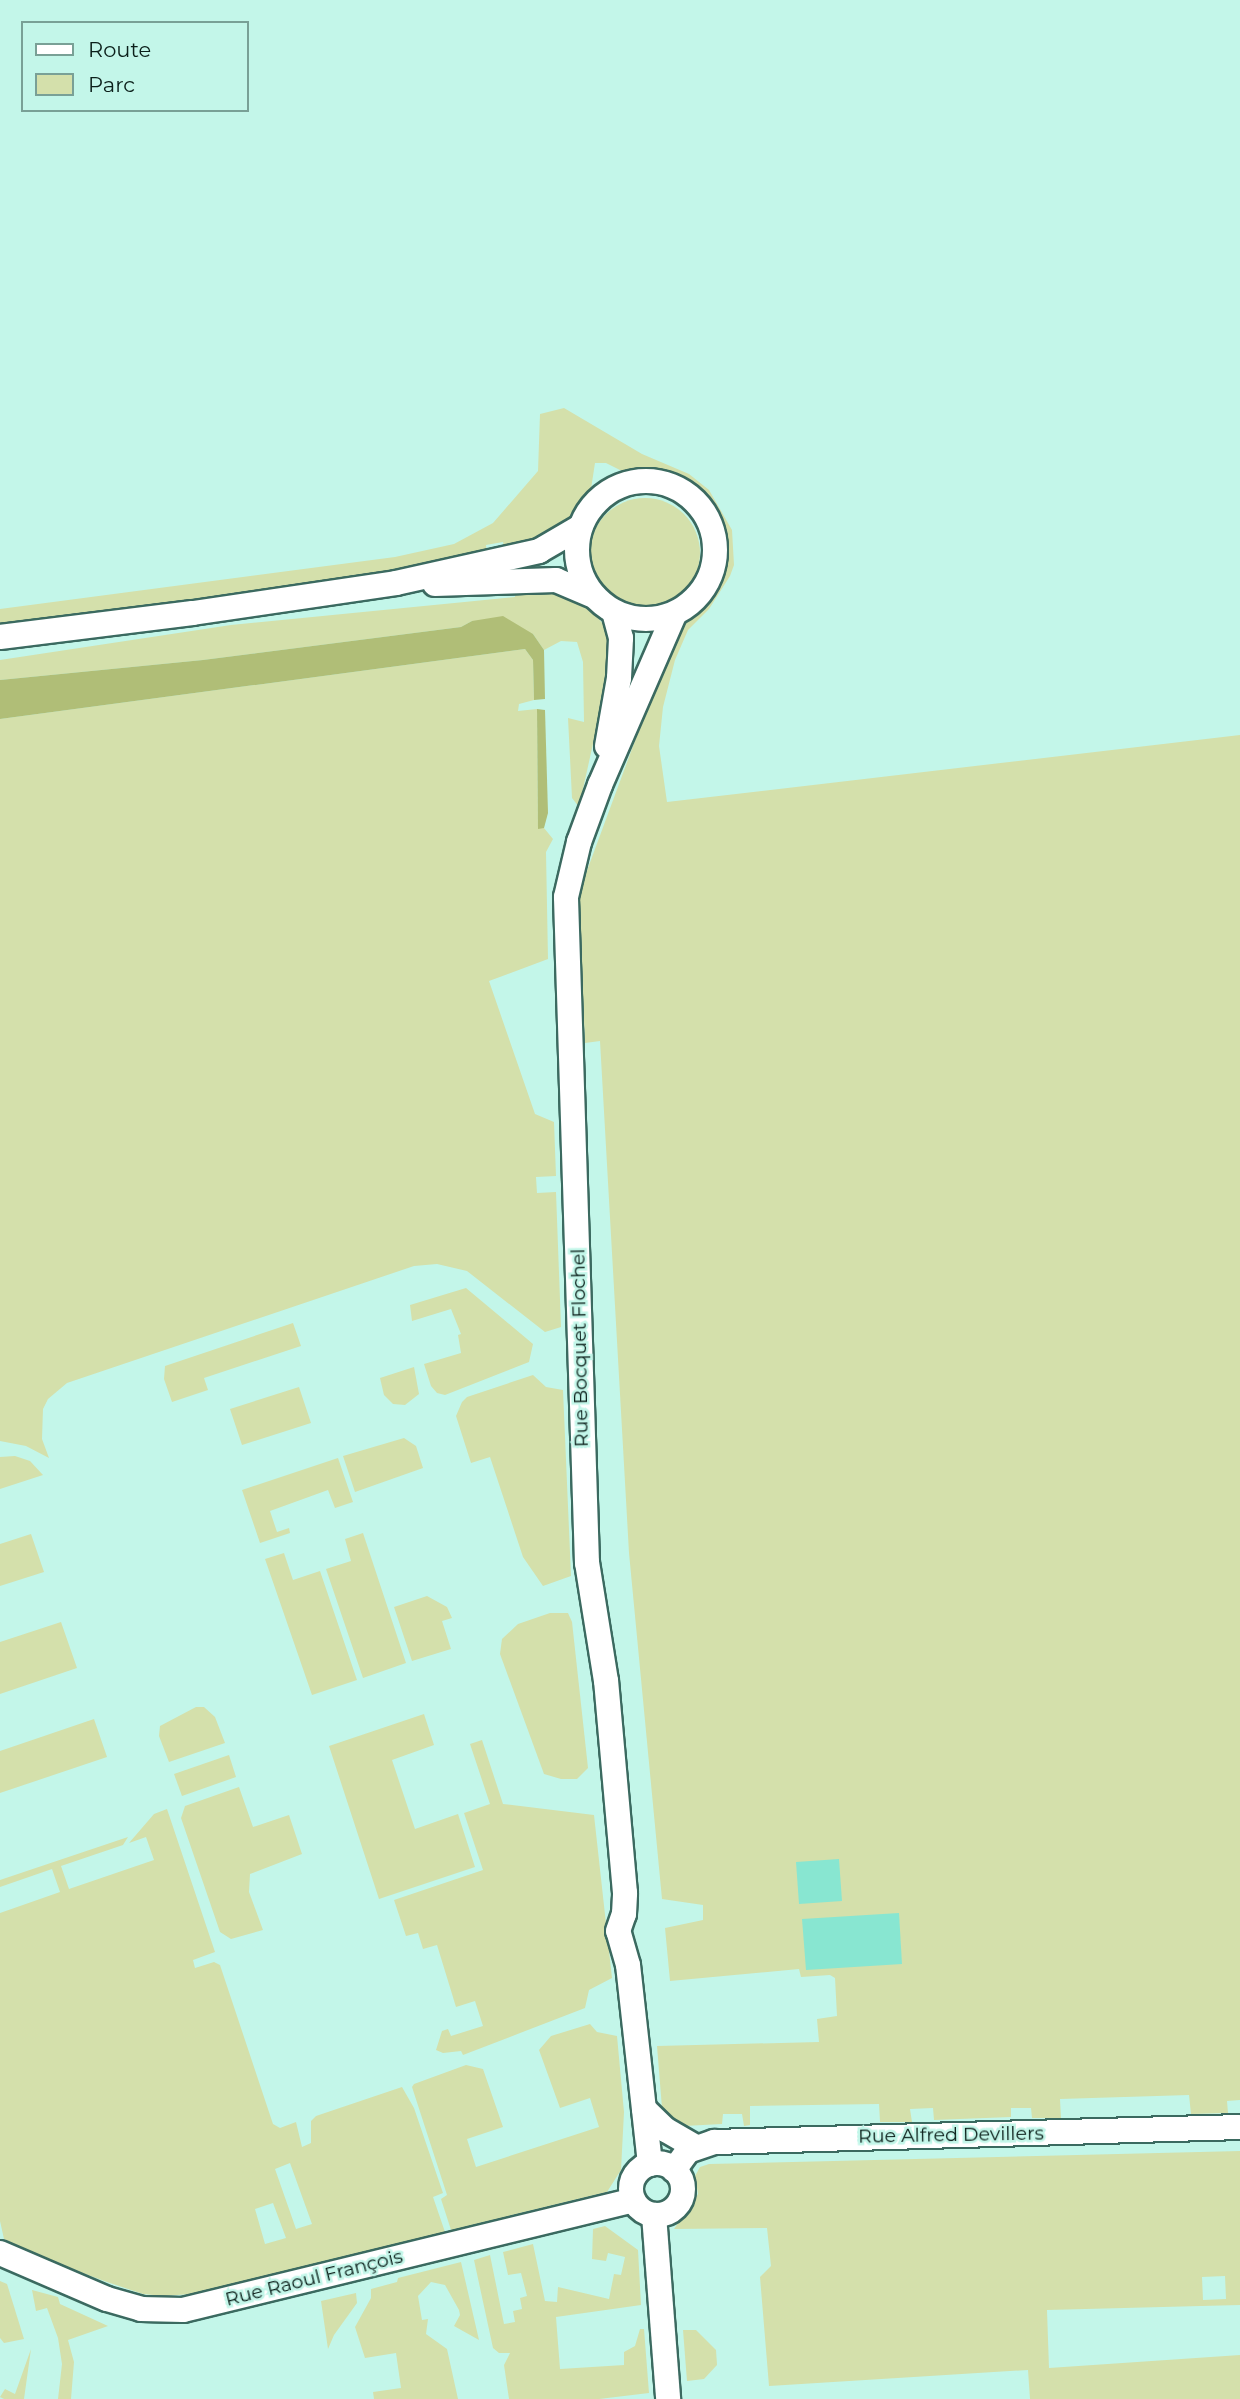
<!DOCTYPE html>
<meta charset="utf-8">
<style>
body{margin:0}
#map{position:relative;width:1240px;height:2399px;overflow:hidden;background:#c3f6e9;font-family:Montserrat,sans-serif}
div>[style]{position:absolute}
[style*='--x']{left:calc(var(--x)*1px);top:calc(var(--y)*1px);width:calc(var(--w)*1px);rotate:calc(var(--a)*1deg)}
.green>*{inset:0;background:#d4e0ab}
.round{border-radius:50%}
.forest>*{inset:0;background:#b0be77}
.water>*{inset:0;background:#88e6d1}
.roads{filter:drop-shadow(2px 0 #3b6a60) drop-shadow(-2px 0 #3b6a60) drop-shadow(0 2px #3b6a60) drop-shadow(0 -2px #3b6a60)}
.minor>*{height:24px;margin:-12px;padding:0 12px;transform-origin:12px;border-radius:12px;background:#fff}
.minor>.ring{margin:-12px;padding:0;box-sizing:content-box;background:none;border:24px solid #fff;border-radius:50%}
span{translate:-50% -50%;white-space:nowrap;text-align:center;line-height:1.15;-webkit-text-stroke:5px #c3f6e9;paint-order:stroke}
.street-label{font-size:19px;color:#0b1f1a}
.legend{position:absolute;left:21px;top:21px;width:228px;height:91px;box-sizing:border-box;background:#c3f6e9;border:2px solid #79a096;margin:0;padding:9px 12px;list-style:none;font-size:21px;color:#0b1f1a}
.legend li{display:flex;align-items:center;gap:14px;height:35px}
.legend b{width:35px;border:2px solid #79a096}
</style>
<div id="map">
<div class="green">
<div style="clip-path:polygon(564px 408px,642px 454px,689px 474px,709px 490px,732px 530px,734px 565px,730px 576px,709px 609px,688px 630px,675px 660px,663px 707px,659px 746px,667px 802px,1240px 735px,1240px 2100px,1227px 2101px,1228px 2113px,1191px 2114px,1189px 2095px,1060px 2099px,1061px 2118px,1032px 2118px,1031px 2108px,1011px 2108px,1011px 2117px,934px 2120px,933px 2108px,910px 2109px,912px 2122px,880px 2122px,879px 2104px,750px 2106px,750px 2125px,744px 2126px,742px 2114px,723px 2114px,722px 2124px,684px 2126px,675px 2122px,662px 2108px,657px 2046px,819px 2042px,817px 2019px,837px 2016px,835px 1978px,830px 1975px,801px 1977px,799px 1969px,670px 1981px,665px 1928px,703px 1920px,703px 1905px,662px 1899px,629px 1553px,600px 1041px,585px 1043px,578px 895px,677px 627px,703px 606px,719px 580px,725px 557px,723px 541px,717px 517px,702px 496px,678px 481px,657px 473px,626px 473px,606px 463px,595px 463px,591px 489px,570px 520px,552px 536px,505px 550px,503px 542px,486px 545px,487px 553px,371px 576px,0 624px,0 609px,395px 557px,454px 544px,493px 523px,538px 471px,540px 414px)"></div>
<div class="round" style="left:590px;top:498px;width:110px;height:110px"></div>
<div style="clip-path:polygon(544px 589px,587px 606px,605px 626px,609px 637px,610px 667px,579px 807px,572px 798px,568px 718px,584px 722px,583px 662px,577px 642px,561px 641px,544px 650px,533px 634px,472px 621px,461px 627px,203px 660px,0 680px,0 660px,231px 625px,515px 597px,515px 591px)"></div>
<div style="clip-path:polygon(525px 649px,533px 660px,534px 700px,519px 704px,518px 711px,537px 709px,538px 828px,544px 828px,553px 839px,546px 852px,548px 959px,489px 981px,535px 1114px,554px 1122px,556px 1176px,536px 1177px,537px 1193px,556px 1192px,561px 1327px,545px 1332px,467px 1271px,437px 1264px,414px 1266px,67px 1383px,48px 1399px,43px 1409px,42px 1439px,49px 1458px,26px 1446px,0 1441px,0 719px)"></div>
<div style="clip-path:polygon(466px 1288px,533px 1344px,529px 1362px,445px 1395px,437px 1393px,431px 1386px,424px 1364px,461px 1353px,458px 1335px,461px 1334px,451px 1309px,412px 1321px,410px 1305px)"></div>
<div style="clip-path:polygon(293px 1323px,301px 1346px,204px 1378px,208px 1390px,172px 1402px,164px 1379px,165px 1366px)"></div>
<div style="clip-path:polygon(414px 1367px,419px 1394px,405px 1405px,393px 1404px,384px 1395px,380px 1378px)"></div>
<div style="clip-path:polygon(533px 1375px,546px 1387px,563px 1390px,571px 1576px,543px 1586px,523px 1557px,490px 1457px,471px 1463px,456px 1416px,462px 1402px,467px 1397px)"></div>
<div style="clip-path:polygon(299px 1387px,311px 1423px,242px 1445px,230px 1409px)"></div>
<div style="clip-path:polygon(404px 1438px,416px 1446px,423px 1468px,355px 1492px,343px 1456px)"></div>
<div style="clip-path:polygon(15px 1456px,30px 1461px,43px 1475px,0 1489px,0 1457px)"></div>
<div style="clip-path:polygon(338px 1458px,353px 1502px,335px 1508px,328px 1490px,270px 1511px,277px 1532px,289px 1528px,290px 1533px,260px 1543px,242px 1490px)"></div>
<div style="clip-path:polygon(363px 1533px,406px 1663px,363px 1678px,326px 1569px,351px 1561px,345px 1539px)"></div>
<div style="clip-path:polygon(31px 1534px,44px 1572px,0 1586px,0 1544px)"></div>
<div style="clip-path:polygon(284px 1553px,293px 1580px,320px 1571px,357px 1680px,312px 1695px,265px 1559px)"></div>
<div style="clip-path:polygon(427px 1596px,447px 1607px,452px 1618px,442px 1621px,451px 1649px,412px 1661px,394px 1607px)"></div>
<div style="clip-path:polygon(550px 1613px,568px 1613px,572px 1622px,588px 1768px,577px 1779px,561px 1779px,544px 1774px,500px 1654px,502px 1639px,518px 1624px)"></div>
<div style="clip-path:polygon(61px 1622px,77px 1668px,0 1694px,0 1642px)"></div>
<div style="clip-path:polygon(196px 1707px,204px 1707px,215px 1717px,225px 1743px,169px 1762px,159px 1736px,160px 1726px)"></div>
<div style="clip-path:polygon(424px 1714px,434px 1745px,392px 1760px,415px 1829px,458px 1814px,475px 1867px,379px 1899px,329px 1746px)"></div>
<div style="clip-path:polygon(94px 1719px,107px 1757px,0 1793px,0 1751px)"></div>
<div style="clip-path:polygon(482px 1740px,503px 1804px,594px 1815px,612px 1978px,589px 1990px,585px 2008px,463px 2055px,461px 2051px,443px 2053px,436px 2050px,442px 2031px,448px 2029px,451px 2036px,483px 2026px,475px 2001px,456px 2007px,437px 1945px,423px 1949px,418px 1933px,406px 1936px,394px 1900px,483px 1870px,464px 1813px,490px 1804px,470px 1744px)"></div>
<div style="clip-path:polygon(229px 1755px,236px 1777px,182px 1796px,174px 1774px)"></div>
<div style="clip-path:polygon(239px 1787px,253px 1827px,289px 1815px,302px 1854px,250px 1874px,249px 1892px,263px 1930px,231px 1939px,220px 1932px,181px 1818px,185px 1806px)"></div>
<div style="clip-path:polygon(evenodd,167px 1809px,215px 1952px,193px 1960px,195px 1968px,214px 1962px,220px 1965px,273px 2124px,280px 2128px,296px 2122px,302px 2147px,311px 2143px,311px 2121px,316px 2116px,402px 2087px,414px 2108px,443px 2193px,433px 2197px,445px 2232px,192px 2294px,163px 2296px,143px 2294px,107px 2282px,42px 2258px,4px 2239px,0 2221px,0 1913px,60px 1892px,52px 1869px,0 1887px,0 1880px,128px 1837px,123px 1845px,61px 1866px,69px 1889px,154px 1860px,146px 1837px,129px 1843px,154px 1814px,167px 1809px,290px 2163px,312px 2224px,296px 2229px,275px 2169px,290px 2163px,167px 1809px,273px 2203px,286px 2238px,265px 2244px,255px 2209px,273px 2203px)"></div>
<div style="clip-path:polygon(590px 2024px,597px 2032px,617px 2036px,624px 2112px,621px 2170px,607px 2192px,451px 2230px,441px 2199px,447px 2195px,412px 2087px,414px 2084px,466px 2065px,483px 2069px,503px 2127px,467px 2139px,476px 2167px,599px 2127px,590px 2098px,560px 2108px,539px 2050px,551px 2036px)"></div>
<div style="clip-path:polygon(evenodd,1240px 2151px,1240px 2305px,1047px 2310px,1049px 2368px,1240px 2355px,1240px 2399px,1030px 2399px,1028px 2370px,769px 2386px,760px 2277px,771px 2266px,767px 2228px,674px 2229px,698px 2194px,695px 2176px,700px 2167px,709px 2164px,1240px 2151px,1225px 2276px,1226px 2299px,1203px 2300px,1202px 2277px,1225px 2276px)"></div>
<div style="clip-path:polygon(605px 2226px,638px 2250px,641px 2305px,556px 2317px,560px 2369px,624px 2365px,624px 2352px,635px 2346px,640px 2329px,644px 2329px,649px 2393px,599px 2399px,509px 2399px,504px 2365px,510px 2353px,499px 2353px,493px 2348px,474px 2260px,490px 2255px,504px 2324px,515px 2322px,513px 2311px,522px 2309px,520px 2298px,527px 2296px,521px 2273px,508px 2275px,503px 2252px,533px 2244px,545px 2301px,557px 2302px,558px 2287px,609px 2299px,614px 2274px,621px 2275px,625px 2257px,608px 2253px,606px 2261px,592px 2259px,593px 2229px)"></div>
<div style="clip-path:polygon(461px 2262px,479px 2340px,454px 2326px,460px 2315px,459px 2310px,445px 2285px,431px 2282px,418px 2296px,422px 2320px,428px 2319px,426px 2334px,447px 2349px,458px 2399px,374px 2399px,373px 2392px,401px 2388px,396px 2353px,365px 2358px,355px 2327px,371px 2298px,371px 2289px,397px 2282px,398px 2278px)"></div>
<div style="clip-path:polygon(0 2281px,7px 2284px,24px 2339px,4px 2343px,0 2338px)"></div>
<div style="clip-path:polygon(32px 2290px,58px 2297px,60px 2304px,108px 2326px,68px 2340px,74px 2362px,71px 2399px,58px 2399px,62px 2364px,58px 2338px,47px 2308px,36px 2311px)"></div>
<div style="clip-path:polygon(356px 2293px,357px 2303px,334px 2335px,328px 2349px,321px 2301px)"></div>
<div style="clip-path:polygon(683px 2330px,696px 2330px,716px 2350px,717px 2365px,704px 2379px,687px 2381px)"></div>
<div style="clip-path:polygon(31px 2349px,24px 2399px,4px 2399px,0 2397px,5px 2389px,15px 2394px)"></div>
</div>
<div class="forest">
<div style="clip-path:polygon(503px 616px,533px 634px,544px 650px,545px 699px,534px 700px,533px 660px,525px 649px,0 719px,0 680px,203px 660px,461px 627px,472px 621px)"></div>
<div style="clip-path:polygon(537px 709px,545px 710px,548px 813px,544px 828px,538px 829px)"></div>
</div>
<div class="water">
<div style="clip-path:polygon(839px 1859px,842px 1901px,799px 1904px,796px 1862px)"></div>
<div style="clip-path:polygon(899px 1913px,902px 1964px,806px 1970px,802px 1919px)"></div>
</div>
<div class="roads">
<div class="minor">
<div class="ring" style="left:577px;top:481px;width:114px;height:114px"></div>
<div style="--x:435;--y:584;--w:121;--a:-1.9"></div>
<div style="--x:556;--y:580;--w:39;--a:23"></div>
<div style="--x:0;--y:637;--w:194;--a:-7.1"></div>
<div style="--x:193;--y:613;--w:205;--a:-8.4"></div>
<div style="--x:396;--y:583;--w:147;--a:-12.6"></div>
<div style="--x:539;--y:551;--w:48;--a:-30.3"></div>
<div style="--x:607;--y:746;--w:69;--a:-80"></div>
<div style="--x:619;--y:678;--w:40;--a:-87.1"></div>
<div style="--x:621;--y:638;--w:27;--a:-105"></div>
<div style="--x:644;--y:2109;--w:30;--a:44"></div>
<div style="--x:666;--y:2130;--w:34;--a:30"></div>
<div class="ring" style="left:631px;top:2163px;width:28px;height:28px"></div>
<div style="--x:650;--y:2164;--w:200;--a:-96.3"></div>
<div style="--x:628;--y:1965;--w:35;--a:-106"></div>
<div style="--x:618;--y:1931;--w:18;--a:-71"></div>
<div style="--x:624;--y:1914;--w:21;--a:-87"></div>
<div style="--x:625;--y:1893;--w:213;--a:-95.1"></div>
<div style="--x:606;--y:1681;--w:120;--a:-99.1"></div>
<div style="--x:587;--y:1563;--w:666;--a:-91.81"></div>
<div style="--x:566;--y:897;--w:57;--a:-76.7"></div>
<div style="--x:579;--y:842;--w:61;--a:-69.8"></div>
<div style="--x:600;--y:785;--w:185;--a:-66.5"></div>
<div style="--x:674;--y:2170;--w:24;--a:-54"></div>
<div style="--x:688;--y:2151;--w:28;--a:-19"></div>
<div style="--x:714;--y:2142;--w:526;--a:-1.63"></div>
<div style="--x:654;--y:2215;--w:185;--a:85.6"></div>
<div style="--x:0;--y:2253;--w:116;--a:23.3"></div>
<div style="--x:107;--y:2299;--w:35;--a:16"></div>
<div style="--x:141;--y:2309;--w:42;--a:1.4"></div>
<div style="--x:183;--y:2310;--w:463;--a:-13.7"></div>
</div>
</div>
<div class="street-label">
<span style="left:580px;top:1348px;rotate:-91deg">Rue Bocquet Flochel</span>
<span style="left:951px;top:2135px;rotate:-1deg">Rue Alfred Devillers</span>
<span style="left:314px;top:2278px;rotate:-14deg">Rue Raoul François</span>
</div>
<ul class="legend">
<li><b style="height:9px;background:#fff"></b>Route</li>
<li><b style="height:19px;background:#d4e0ab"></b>Parc</li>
</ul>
</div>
